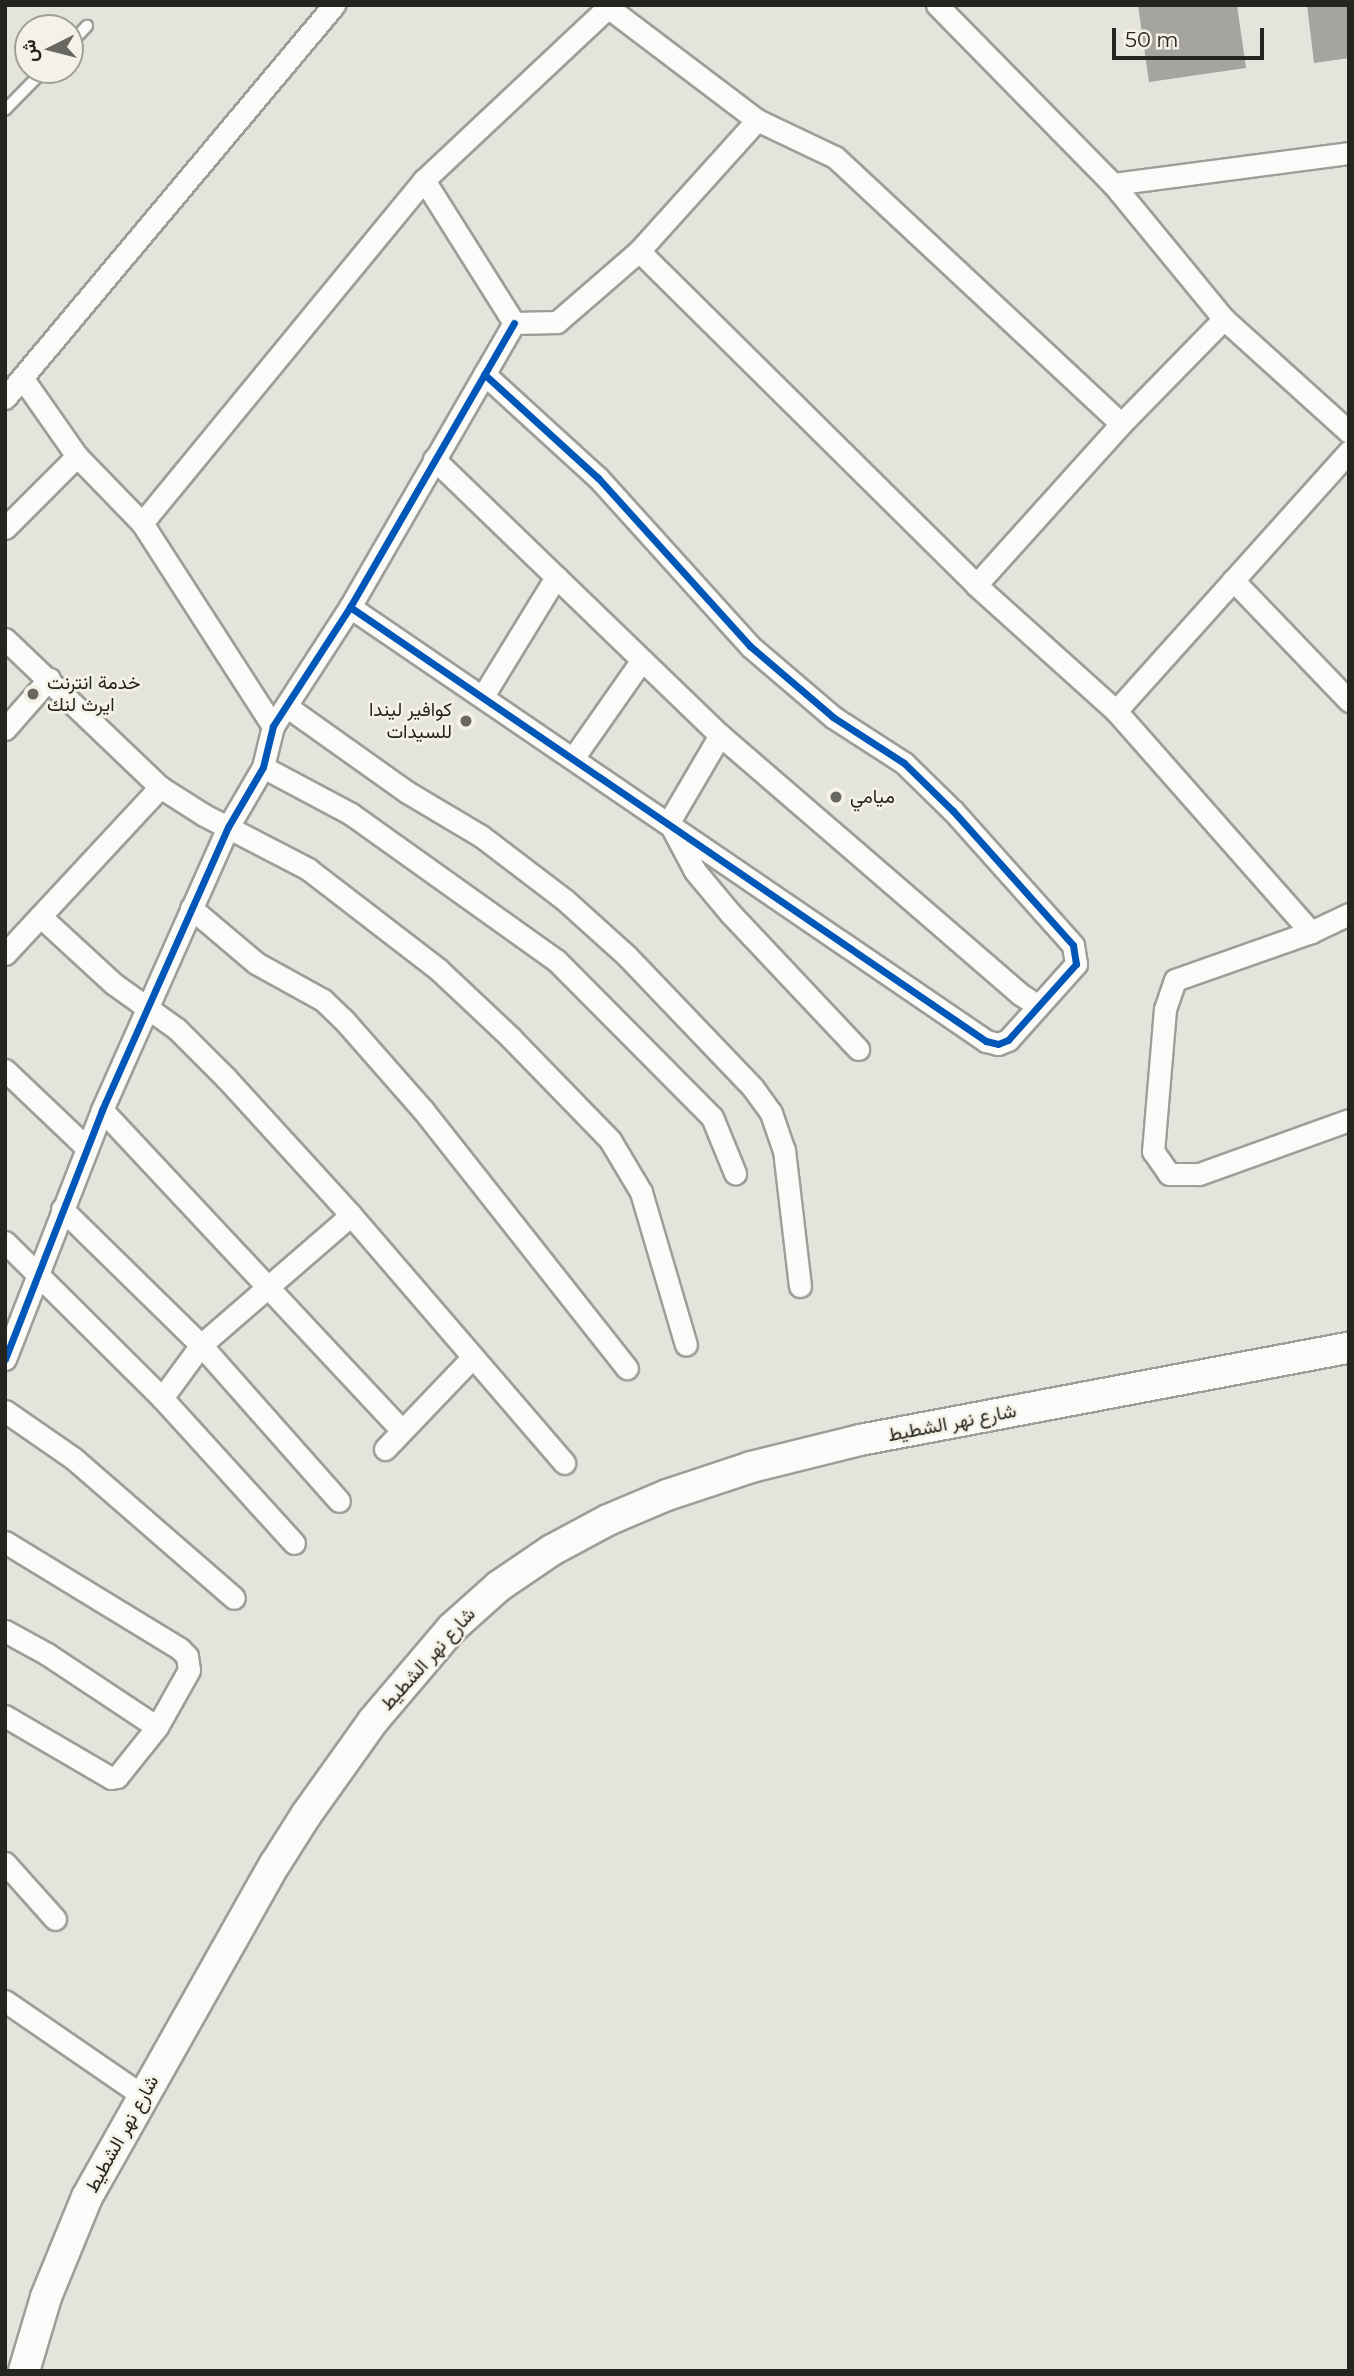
<!DOCTYPE html>
<meta charset="utf-8">
<style>
body{margin:0}
#map{position:relative;width:1354px;height:2376px;overflow:hidden;background:#e4e3dc;font-family:Montserrat,Vazirmatn,sans-serif}
div>[style]{position:absolute}
[style*='--x']{left:calc(var(--x)*1px);top:calc(var(--y)*1px);width:calc(var(--w)*1px);rotate:calc(var(--a)*1deg)}
.building>*{inset:0;background:#a5a49f}
.roads{filter:drop-shadow(2px 0 #9e9d98) drop-shadow(-2px 0 #9e9d98) drop-shadow(0 2px #9e9d98) drop-shadow(0 -2px #9e9d98)}
.service>*{height:10px;margin:-5px;padding:0 5px;transform-origin:5px;border-radius:5px;background:#fbfbfa}
.minor>*{height:21px;margin:-10.5px;padding:0 10.5px;transform-origin:10.5px;border-radius:10.5px;background:#fbfbfa}
.secondary>*{height:30px;margin:-15px;padding:0 15px;transform-origin:15px;border-radius:15px;background:#fbfbfa}
.cycleway>*{height:7px;margin:-3.5px;padding:0 3.5px;transform-origin:3.5px;border-radius:3.5px;background:#0057b8}
.dots>*{width:19px;height:19px;translate:-50% -50%;box-sizing:border-box;border:4px solid #f4f2e6;border-radius:50%}
span{translate:-50% -50%;white-space:nowrap;text-align:center;line-height:1.15;-webkit-text-stroke:5px #f4f2e6;paint-order:stroke}
.poi-label{font-size:19px;color:#252420}
.left{translate:0 -50%;text-align:left}
.right{translate:-100% -50%;text-align:right}
.street-label{font-size:19px;color:#252420}
.frame{position:absolute;inset:0;border:7px solid #252420;pointer-events:none}
.north{position:absolute;left:14px;top:14px;width:70px;height:70px;box-sizing:border-box;background:#f4f2e6;border:2px solid #a1a097;border-radius:50%;rotate:264deg;font-size:19px;font-weight:700;line-height:28px;text-align:center;color:#252420}
.north::after{content:'';display:block;margin:auto;width:24px;height:32px;background:#686762;clip-path:polygon(50% 0,100% 100%,50% 72%,0 100%)}
.scale{position:absolute;left:1112px;top:28px;width:152px;height:32px;box-sizing:border-box;border:4px solid #252420;border-top:0;padding-left:9px;font-size:21px;line-height:24px;white-space:nowrap;color:#252420;-webkit-text-stroke:5px #f4f2e6;paint-order:stroke}
</style>
<div id="map">
<div class="building">
<div style="clip-path:polygon(1138px 5px,1237px 5px,1246px 68px,1149px 82px)"></div>
<div style="clip-path:polygon(1307px 5px,1349px 5px,1349px 58px,1314px 63px)"></div>
</div>
<div class="roads">
<div class="service">
<div style="--x:70;--y:44;--w:25;--a:-47"></div>
<div style="--x:5;--y:110;--w:56;--a:-45.7"></div>
</div>
<div class="minor">
<div style="--x:605;--y:5;--w:191;--a:37.1"></div>
<div style="--x:757;--y:120;--w:86;--a:25.4"></div>
<div style="--x:835;--y:157;--w:391;--a:43"></div>
<div style="--x:937;--y:5;--w:251;--a:45.5"></div>
<div style="--x:1113;--y:184;--w:175;--a:50.6"></div>
<div style="--x:1224;--y:319;--w:169;--a:42.1"></div>
<div style="--x:424;--y:180;--w:169;--a:57.8"></div>
<div style="--x:1113;--y:184;--w:238;--a:-7.5"></div>
<div style="--x:639;--y:251;--w:474;--a:44.7"></div>
<div style="--x:976;--y:585;--w:188;--a:42"></div>
<div style="--x:1116;--y:711;--w:295;--a:48.6"></div>
<div style="--x:514;--y:323;--w:43;--a:-1.3"></div>
<div style="--x:557;--y:322;--w:108;--a:-40.9"></div>
<div style="--x:639;--y:251;--w:176;--a:-48"></div>
<div style="--x:23;--y:379;--w:94;--a:55"></div>
<div style="--x:77;--y:456;--w:93;--a:45.9"></div>
<div style="--x:142;--y:523;--w:242;--a:57.2"></div>
<div style="--x:5;--y:398;--w:513;--a:-50.07"></div>
<div style="--x:434;--y:459;--w:397;--a:44"></div>
<div style="--x:720;--y:735;--w:396;--a:40.8"></div>
<div style="--x:1020;--y:994;--w:20;--a:33"></div>
<div style="--x:142;--y:523;--w:444;--a:-50.6"></div>
<div style="--x:424;--y:180;--w:251;--a:-43.2"></div>
<div style="--x:5;--y:528;--w:102;--a:-45"></div>
<div style="--x:1233;--y:580;--w:168;--a:46.2"></div>
<div style="--x:976;--y:585;--w:217;--a:-48"></div>
<div style="--x:1121;--y:424;--w:147;--a:-45.6"></div>
<div style="--x:350;--y:607;--w:770;--a:34.31"></div>
<div style="--x:986;--y:1041;--w:12;--a:14"></div>
<div style="--x:998;--y:1044;--w:11;--a:-22"></div>
<div style="--x:1008;--y:1040;--w:102;--a:-48.2"></div>
<div style="--x:1076;--y:964;--w:19;--a:-99"></div>
<div style="--x:1073;--y:945;--w:180;--a:-131.8"></div>
<div style="--x:953;--y:811;--w:69;--a:-135.6"></div>
<div style="--x:904;--y:763;--w:85;--a:-147.1"></div>
<div style="--x:833;--y:717;--w:109;--a:-139.5"></div>
<div style="--x:750;--y:646;--w:227;--a:-132.1"></div>
<div style="--x:598;--y:478;--w:154;--a:-137.6"></div>
<div style="--x:5;--y:639;--w:214;--a:43.7"></div>
<div style="--x:160;--y:787;--w:52;--a:32.5"></div>
<div style="--x:204;--y:815;--w:117;--a:27.4"></div>
<div style="--x:308;--y:869;--w:165;--a:37.6"></div>
<div style="--x:439;--y:970;--w:98;--a:43.3"></div>
<div style="--x:510;--y:1037;--w:144;--a:45.8"></div>
<div style="--x:610;--y:1140;--w:61;--a:59.2"></div>
<div style="--x:641;--y:1192;--w:159;--a:73.6"></div>
<div style="--x:483;--y:696;--w:140;--a:-58.5"></div>
<div style="--x:286;--y:706;--w:148;--a:35.4"></div>
<div style="--x:407;--y:792;--w:86;--a:30.7"></div>
<div style="--x:481;--y:836;--w:106;--a:37.3"></div>
<div style="--x:565;--y:900;--w:84;--a:42.1"></div>
<div style="--x:627;--y:956;--w:182;--a:46.3"></div>
<div style="--x:753;--y:1088;--w:31;--a:54"></div>
<div style="--x:771;--y:1113;--w:39;--a:71"></div>
<div style="--x:784;--y:1150;--w:137;--a:83.3"></div>
<div style="--x:1116;--y:711;--w:349;--a:-48.1"></div>
<div style="--x:5;--y:729;--w:67;--a:-48.7"></div>
<div style="--x:720;--y:735;--w:101;--a:120.4"></div>
<div style="--x:669;--y:822;--w:55;--a:62"></div>
<div style="--x:695;--y:871;--w:55;--a:50.2"></div>
<div style="--x:730;--y:913;--w:187;--a:46.7"></div>
<div style="--x:574;--y:757;--w:118;--a:-55"></div>
<div style="--x:263;--y:767;--w:100;--a:28.1"></div>
<div style="--x:351;--y:814;--w:252;--a:35.5"></div>
<div style="--x:556;--y:960;--w:221;--a:45.2"></div>
<div style="--x:712;--y:1117;--w:61;--a:67.7"></div>
<div style="--x:191;--y:908;--w:85;--a:40.2"></div>
<div style="--x:256;--y:963;--w:77;--a:28.9"></div>
<div style="--x:323;--y:1000;--w:28;--a:44"></div>
<div style="--x:343;--y:1019;--w:121;--a:48.7"></div>
<div style="--x:423;--y:1110;--w:329;--a:51.7"></div>
<div style="--x:1349;--y:914;--w:42;--a:154.7"></div>
<div style="--x:1311;--y:932;--w:144;--a:160.6"></div>
<div style="--x:1175;--y:980;--w:31;--a:109"></div>
<div style="--x:1165;--y:1009;--w:143;--a:94.8"></div>
<div style="--x:1153;--y:1151;--w:28;--a:55"></div>
<div style="--x:1169;--y:1174;--w:30;--a:0"></div>
<div style="--x:1199;--y:1174;--w:159;--a:-19.8"></div>
<div style="--x:40;--y:916;--w:100;--a:42.6"></div>
<div style="--x:114;--y:984;--w:77;--a:35.5"></div>
<div style="--x:177;--y:1029;--w:69;--a:45"></div>
<div style="--x:226;--y:1078;--w:185;--a:47.6"></div>
<div style="--x:351;--y:1215;--w:327;--a:49.3"></div>
<div style="--x:5;--y:954;--w:228;--a:-47.1"></div>
<div style="--x:5;--y:1070;--w:113;--a:43.6"></div>
<div style="--x:102;--y:1110;--w:439;--a:46.9"></div>
<div style="--x:62;--y:1209;--w:194;--a:44.4"></div>
<div style="--x:201;--y:1345;--w:208;--a:48.5"></div>
<div style="--x:5;--y:1242;--w:221;--a:44.8"></div>
<div style="--x:162;--y:1398;--w:196;--a:47.7"></div>
<div style="--x:5;--y:1359;--w:267;--a:-68.7"></div>
<div style="--x:102;--y:1110;--w:310;--a:-66"></div>
<div style="--x:228;--y:827;--w:69;--a:-59.7"></div>
<div style="--x:263;--y:767;--w:42;--a:-76.3"></div>
<div style="--x:273;--y:726;--w:142;--a:-57.1"></div>
<div style="--x:350;--y:607;--w:328;--a:-60"></div>
<div style="--x:162;--y:1398;--w:66;--a:-53.7"></div>
<div style="--x:201;--y:1345;--w:198;--a:-40.9"></div>
<div style="--x:5;--y:1411;--w:83;--a:34.7"></div>
<div style="--x:73;--y:1458;--w:213;--a:41"></div>
<div style="--x:385;--y:1449;--w:127;--a:-46.3"></div>
<div style="--x:5;--y:1542;--w:205;--a:31.4"></div>
<div style="--x:180;--y:1649;--w:10;--a:45"></div>
<div style="--x:187;--y:1656;--w:14;--a:82"></div>
<div style="--x:189;--y:1670;--w:65;--a:119.3"></div>
<div style="--x:157;--y:1727;--w:64;--a:128.7"></div>
<div style="--x:117;--y:1777;--w:6;--a:171"></div>
<div style="--x:111;--y:1778;--w:123;--a:-149.7"></div>
<div style="--x:5;--y:1631;--w:48;--a:28.7"></div>
<div style="--x:47;--y:1654;--w:132;--a:33.6"></div>
<div style="--x:5;--y:1863;--w:75;--a:48.2"></div>
<div style="--x:5;--y:2001;--w:168;--a:34.5"></div>
</div>
<div class="secondary">
<div style="--x:24;--y:2371;--w:77;--a:-73.4"></div>
<div style="--x:46;--y:2297;--w:108;--a:-67.7"></div>
<div style="--x:87;--y:2197;--w:382;--a:-60.6"></div>
<div style="--x:275;--y:1864;--w:58;--a:-57.7"></div>
<div style="--x:306;--y:1815;--w:115;--a:-54.5"></div>
<div style="--x:373;--y:1721;--w:122;--a:-49.7"></div>
<div style="--x:452;--y:1628;--w:63;--a:-41.8"></div>
<div style="--x:499;--y:1586;--w:64;--a:-34.2"></div>
<div style="--x:552;--y:1550;--w:64;--a:-28.2"></div>
<div style="--x:608;--y:1520;--w:64;--a:-23"></div>
<div style="--x:667;--y:1495;--w:89;--a:-18.4"></div>
<div style="--x:751;--y:1467;--w:112;--a:-13.9"></div>
<div style="--x:860;--y:1440;--w:498;--a:-10.7"></div>
</div>
</div>
<div class="cycleway">
<div style="--x:350;--y:607;--w:770;--a:34.31"></div>
<div style="--x:986;--y:1041;--w:12;--a:14"></div>
<div style="--x:998;--y:1044;--w:11;--a:-22"></div>
<div style="--x:1008;--y:1040;--w:102;--a:-48.2"></div>
<div style="--x:1076;--y:964;--w:19;--a:-99"></div>
<div style="--x:1073;--y:945;--w:180;--a:-131.8"></div>
<div style="--x:953;--y:811;--w:69;--a:-135.6"></div>
<div style="--x:904;--y:763;--w:85;--a:-147.1"></div>
<div style="--x:833;--y:717;--w:109;--a:-139.5"></div>
<div style="--x:750;--y:646;--w:227;--a:-132.1"></div>
<div style="--x:598;--y:478;--w:154;--a:-137.6"></div>
<div style="--x:5;--y:1359;--w:267;--a:-68.7"></div>
<div style="--x:102;--y:1110;--w:310;--a:-66"></div>
<div style="--x:228;--y:827;--w:69;--a:-59.7"></div>
<div style="--x:263;--y:767;--w:42;--a:-76.3"></div>
<div style="--x:273;--y:726;--w:142;--a:-57.1"></div>
<div style="--x:350;--y:607;--w:328;--a:-60"></div>
</div>
<div class="dots">
<div style="left:33px;top:694px;background:#686762"></div>
<div style="left:466px;top:721px;background:#686762"></div>
<div style="left:836px;top:797px;background:#686762"></div>
</div>
<div class="poi-label">
<span class="left" style="left:47px;top:694px">خدمة انترنت<br>ايرث لنك</span>
<span class="right" style="left:452px;top:721px">كوافير ليندا<br>للسيدات</span>
<span class="left" style="left:850px;top:797px">ميامي</span>
</div>
<div class="street-label">
<span style="left:952px;top:1423px;rotate:-11deg">شارع نهر الشطيط</span>
<span style="left:428px;top:1659px;rotate:-48deg">شارع نهر الشطيط</span>
<span style="left:122px;top:2134px;rotate:-61deg">شارع نهر الشطيط</span>
</div>
<div class="frame"></div>
<div class="north">ش</div>
<div class="scale">50 m</div>
</div>
